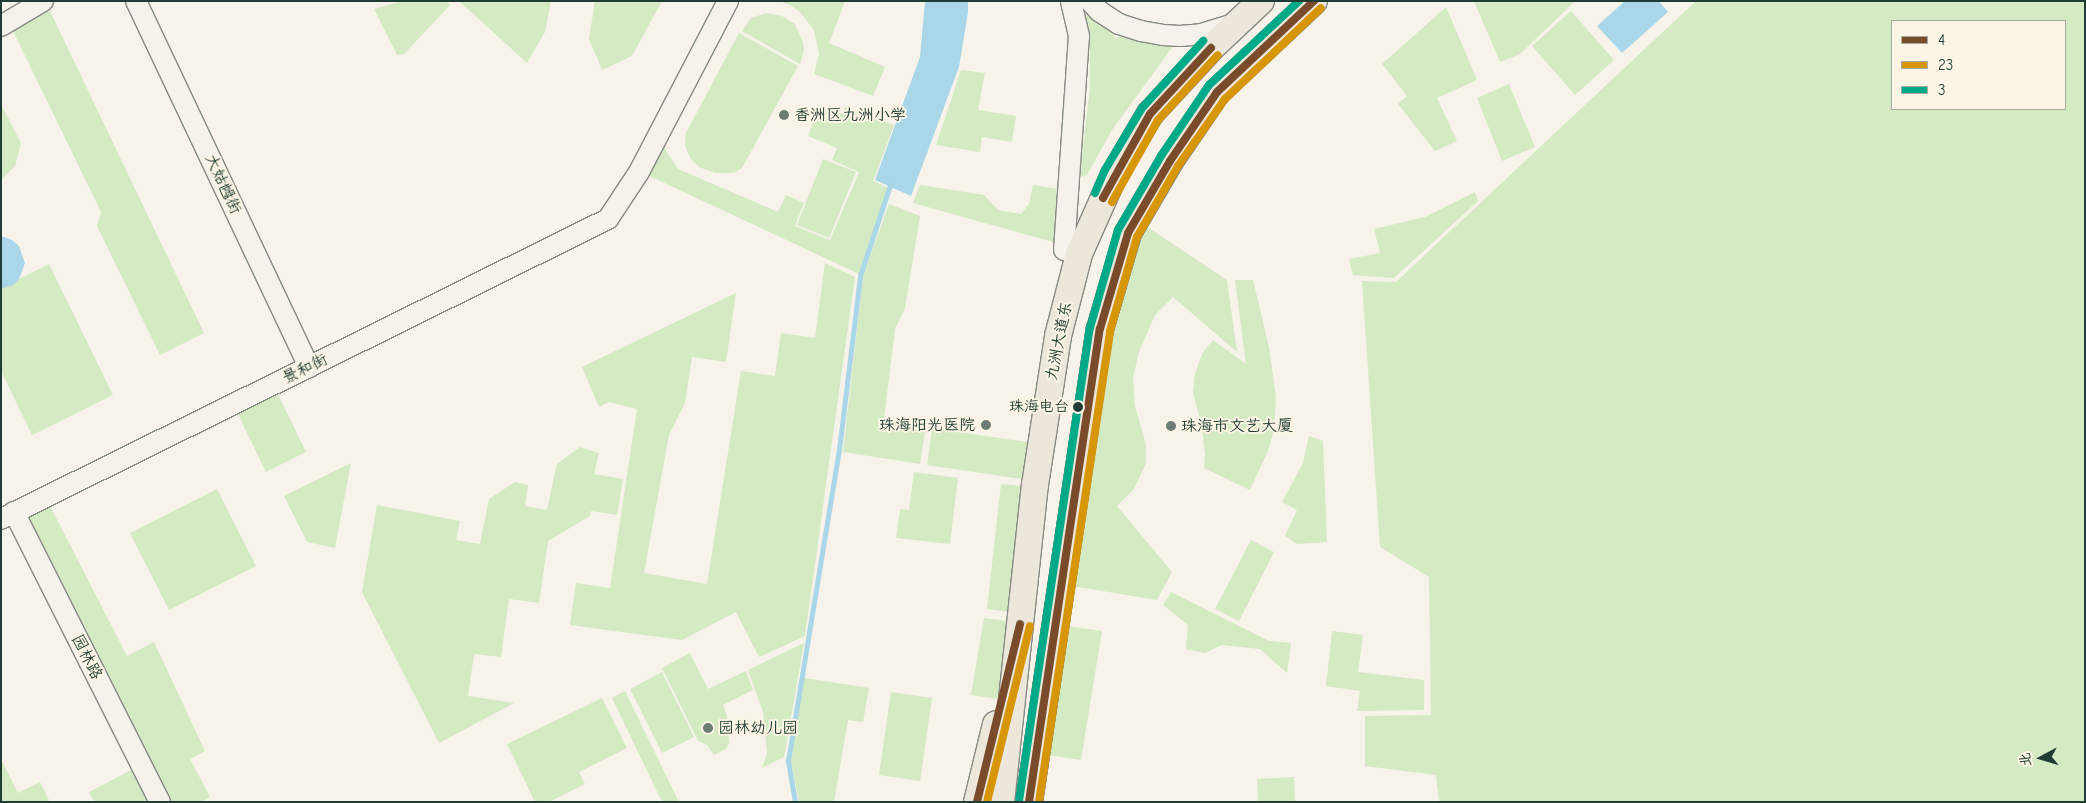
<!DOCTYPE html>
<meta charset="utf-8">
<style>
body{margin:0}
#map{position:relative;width:2086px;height:803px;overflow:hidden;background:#f7f3ea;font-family:"Comic Neue","LXGW WenKai TC",sans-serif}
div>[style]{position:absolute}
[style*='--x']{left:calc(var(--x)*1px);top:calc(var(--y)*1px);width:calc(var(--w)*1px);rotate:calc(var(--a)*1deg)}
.green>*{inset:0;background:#d3eac2}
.water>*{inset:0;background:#a9d6e9}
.stream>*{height:4.5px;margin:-2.25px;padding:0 2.25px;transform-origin:2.25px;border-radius:2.25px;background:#a9d6e9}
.roads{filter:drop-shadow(1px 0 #868984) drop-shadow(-1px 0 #868984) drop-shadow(0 1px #868984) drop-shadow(0 -1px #868984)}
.minor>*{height:20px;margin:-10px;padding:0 10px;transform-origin:10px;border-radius:10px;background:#f5f2ec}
.major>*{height:26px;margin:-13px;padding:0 13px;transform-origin:13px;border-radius:13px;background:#ece7da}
.bus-1>*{height:8px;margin:-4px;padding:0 4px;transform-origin:4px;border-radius:4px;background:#7a4b2a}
.bus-2>*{height:8px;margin:-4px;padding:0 4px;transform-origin:4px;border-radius:4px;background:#d79608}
.bus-3>*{height:8px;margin:-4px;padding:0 4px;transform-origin:4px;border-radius:4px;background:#0a8}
.dots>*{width:14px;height:14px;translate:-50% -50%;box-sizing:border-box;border:2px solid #fcf5e5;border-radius:50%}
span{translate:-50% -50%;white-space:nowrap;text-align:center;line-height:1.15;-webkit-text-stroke:4px #fcf5e5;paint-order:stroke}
.bus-label{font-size:15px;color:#1f3d34}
.right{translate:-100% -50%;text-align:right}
.poi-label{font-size:16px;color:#1f3d34}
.left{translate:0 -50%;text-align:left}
.street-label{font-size:16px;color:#1f3d34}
.frame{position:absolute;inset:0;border:2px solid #1f3d34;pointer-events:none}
.legend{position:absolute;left:1891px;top:20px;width:175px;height:90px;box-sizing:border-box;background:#fcf5e5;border:1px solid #a4ab9e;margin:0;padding:6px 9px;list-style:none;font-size:15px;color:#1f3d34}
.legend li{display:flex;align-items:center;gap:10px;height:25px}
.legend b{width:25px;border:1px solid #a4ab9e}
.north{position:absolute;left:2016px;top:733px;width:50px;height:50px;-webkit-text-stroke:4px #fcf5e5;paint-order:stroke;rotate:264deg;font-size:14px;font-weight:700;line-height:20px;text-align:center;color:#1f3d34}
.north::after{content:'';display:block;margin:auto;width:18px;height:22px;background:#1f3d34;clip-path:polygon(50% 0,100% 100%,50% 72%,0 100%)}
</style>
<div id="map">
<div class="green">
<div style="clip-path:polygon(403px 1px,447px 1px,450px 5px,404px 54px,397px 55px,374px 9px)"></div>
<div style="clip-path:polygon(459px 1px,551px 1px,545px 32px,527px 63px)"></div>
<div style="clip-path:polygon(595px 1px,662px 1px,632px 56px,602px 70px,589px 39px)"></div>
<div style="clip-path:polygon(779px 1px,845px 1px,829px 43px,885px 67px,873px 96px,814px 74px,819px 54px,814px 30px,799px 11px,790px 5px)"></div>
<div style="clip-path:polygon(1474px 1px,1575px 1px,1520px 54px,1500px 62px)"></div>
<div style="clip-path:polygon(evenodd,1696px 1px,2085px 1px,2085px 802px,1439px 802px,1436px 775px,1365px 766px,1365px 716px,1431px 715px,1429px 577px,1380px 547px,1362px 281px,1396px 282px,1696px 1px,1892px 21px,2065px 21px,2065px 109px,1892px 109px,1892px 21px)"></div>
<div style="clip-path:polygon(1446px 7px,1477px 80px,1437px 98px,1457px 141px,1435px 151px,1398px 104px,1407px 96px,1382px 64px)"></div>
<div style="clip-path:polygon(50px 11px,204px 333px,160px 355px,97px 226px,101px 212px,13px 31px)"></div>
<div style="clip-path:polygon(1571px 11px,1614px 60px,1575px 95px,1532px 46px)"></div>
<div style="clip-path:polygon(766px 13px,782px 16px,795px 24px,803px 42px,804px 50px,800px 64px,742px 31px,751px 18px)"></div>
<div style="clip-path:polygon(1088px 13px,1108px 27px,1111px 33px,1116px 38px,1124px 34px,1158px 44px,1176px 42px,1112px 130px,1087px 175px,1082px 177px,1080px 173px,1090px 88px,1090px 50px,1085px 17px)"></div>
<div style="clip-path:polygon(739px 33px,798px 66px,742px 168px,734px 173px,715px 173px,699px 167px,690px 158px,685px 145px,686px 133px)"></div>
<div style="clip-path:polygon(961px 70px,985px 73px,978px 110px,1016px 116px,1012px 142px,982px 137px,980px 152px,936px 145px)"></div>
<div style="clip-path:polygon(1509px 84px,1535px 147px,1502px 161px,1477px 98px)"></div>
<div style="clip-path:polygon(1px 104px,21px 143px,15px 166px,1px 180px)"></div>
<div style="clip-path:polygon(819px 105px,842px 114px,845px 107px,894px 125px,873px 181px,888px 188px,859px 274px,641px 172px,665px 139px,665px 149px,678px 169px,778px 212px,786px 195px,804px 203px,795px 226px,830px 240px,859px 172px,832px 160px,837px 148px,808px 136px)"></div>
<div style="clip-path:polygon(823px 159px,856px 172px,829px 238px,797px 225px)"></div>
<div style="clip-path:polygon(920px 185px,984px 195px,998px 210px,1021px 214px,1029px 204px,1033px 185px,1064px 190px,1060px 244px,913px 203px)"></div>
<div style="clip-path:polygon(1475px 192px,1478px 201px,1394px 278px,1353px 275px,1349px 259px,1380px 253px,1374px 229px,1425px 217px)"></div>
<div style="clip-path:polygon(889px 204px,920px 216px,905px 308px,895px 329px,884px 419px,926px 424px,920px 464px,843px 452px,863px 276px)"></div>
<div style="clip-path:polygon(1140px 222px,1227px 280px,1237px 352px,1173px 297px,1155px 315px,1139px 352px,1133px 378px,1135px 406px,1146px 445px,1146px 463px,1134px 489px,1117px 506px,1172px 572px,1157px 600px,1066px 585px,1105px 331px)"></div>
<div style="clip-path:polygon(825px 263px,855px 277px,805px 636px,759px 657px,736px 612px,682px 640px,570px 625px,576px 583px,610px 588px,637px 409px,609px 402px,599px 407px,582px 367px,736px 293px,726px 362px,692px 357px,685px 403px,669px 435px,644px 573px,707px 584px,741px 371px,775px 376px,781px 333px,815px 338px)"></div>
<div style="clip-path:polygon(49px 264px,113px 395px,32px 435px,1px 371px,1px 288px)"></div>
<div style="clip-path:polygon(1235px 280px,1253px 280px,1269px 347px,1276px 397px,1274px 430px,1268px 451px,1250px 490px,1204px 468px,1205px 454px,1202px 428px,1193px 392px,1195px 373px,1203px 352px,1213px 340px,1246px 364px)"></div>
<div style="clip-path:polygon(274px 386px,306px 452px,266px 472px,234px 406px)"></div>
<div style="clip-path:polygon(932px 428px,1034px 443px,1029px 480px,927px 465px)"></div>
<div style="clip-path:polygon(1309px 436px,1323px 441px,1327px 542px,1297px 544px,1285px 536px,1297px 510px,1282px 502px,1303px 463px)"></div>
<div style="clip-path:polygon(580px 447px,599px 453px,594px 474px,623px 479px,617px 515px,591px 511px,590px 516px,548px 541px,539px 603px,509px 599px,501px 657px,474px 654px,468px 696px,514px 703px,439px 743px,362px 592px,377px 505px,460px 521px,456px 540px,480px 544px,489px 499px,515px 482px,528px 485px,525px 506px,547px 510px,557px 464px)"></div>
<div style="clip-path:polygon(351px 463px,335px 548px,307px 542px,284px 496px)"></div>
<div style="clip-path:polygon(914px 472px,958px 478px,950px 544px,896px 538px,900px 509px,909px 510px)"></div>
<div style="clip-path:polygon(1001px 484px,1031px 487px,1016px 613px,987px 609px)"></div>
<div style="clip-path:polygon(217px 489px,256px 566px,169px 610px,130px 533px)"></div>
<div style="clip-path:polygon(47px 500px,127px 656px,154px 642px,205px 751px,190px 759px,210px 797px,201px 802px,167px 802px,19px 513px)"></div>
<div style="clip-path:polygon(1251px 540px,1274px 552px,1239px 621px,1215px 609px)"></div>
<div style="clip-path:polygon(1171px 592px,1269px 641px,1291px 643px,1287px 673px,1260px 649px,1222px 645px,1205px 653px,1186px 649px,1188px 625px,1163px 605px)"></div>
<div style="clip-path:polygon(984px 618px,1015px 622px,997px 699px,971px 695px)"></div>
<div style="clip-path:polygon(1061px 625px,1102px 631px,1081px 760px,1041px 754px)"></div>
<div style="clip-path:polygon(1332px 631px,1363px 635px,1358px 672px,1424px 680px,1424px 710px,1357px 711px,1360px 691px,1326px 686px)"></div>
<div style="clip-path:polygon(804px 643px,784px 757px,762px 768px,767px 754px,763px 712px,748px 670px)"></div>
<div style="clip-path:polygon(690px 653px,708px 689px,746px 671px,753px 690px,723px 705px,727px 716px,729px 744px,726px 749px,714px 755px,707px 745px,698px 741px,662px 668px)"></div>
<div style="clip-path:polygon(662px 672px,694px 737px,662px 753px,630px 689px)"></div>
<div style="clip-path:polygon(804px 678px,869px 688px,863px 722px,848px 720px,834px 802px,799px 802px,791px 762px)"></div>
<div style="clip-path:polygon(625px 691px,679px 802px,662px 802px,612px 698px)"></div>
<div style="clip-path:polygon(891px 692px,932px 698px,920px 781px,879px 775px)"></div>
<div style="clip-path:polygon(602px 698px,627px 748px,579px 772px,585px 784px,549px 802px,535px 802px,507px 744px)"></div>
<div style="clip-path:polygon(1px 759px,18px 793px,40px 782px,50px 802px,1px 802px)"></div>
<div style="clip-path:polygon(137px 767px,152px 798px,145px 802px,94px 802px,89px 792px)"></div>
<div style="clip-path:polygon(1294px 777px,1295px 802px,1258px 802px,1257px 779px)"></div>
</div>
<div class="water">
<div style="clip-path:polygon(925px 1px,968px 1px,968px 12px,959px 67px,911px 196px,875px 180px,920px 57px)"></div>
<div style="clip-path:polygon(1625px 1px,1659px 1px,1668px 12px,1622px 53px,1597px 26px)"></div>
<div style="clip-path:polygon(1px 236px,12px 240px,19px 246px,25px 263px,19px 279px,13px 285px,1px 289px)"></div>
</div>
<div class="stream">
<div style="--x:795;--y:802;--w:42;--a:-99.7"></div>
<div style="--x:788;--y:761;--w:315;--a:-80.7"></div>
<div style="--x:839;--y:450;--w:175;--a:-83.1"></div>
<div style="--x:860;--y:276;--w:99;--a:-71.7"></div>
</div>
<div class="roads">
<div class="minor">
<div style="--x:136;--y:1;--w:405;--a:64.7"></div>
<div style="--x:1090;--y:1;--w:13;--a:48"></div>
<div style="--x:1099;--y:11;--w:24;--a:33"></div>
<div style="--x:1119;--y:24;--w:23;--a:18"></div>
<div style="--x:1141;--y:31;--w:22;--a:10"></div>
<div style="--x:1163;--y:35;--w:17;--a:3"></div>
<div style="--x:1180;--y:36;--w:21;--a:-5"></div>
<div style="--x:1201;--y:34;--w:34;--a:-17"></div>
<div style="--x:1;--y:26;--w:49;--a:-30.8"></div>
<div style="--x:1064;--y:250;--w:215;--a:-86"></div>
<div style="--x:1079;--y:36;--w:36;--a:-103"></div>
<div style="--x:14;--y:512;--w:325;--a:63.3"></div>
<div style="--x:1;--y:519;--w:677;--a:-26.3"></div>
<div style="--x:608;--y:219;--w:56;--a:-56.6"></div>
<div style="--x:639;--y:172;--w:193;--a:-62.5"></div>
</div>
<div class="major">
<div style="--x:977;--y:802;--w:80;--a:-76.3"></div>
<div style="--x:1001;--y:802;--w:319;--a:-83.9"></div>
<div style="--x:1035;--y:485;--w:151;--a:-81.2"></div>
<div style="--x:1058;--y:336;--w:85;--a:-75.6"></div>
<div style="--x:1079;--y:254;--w:86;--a:-66.1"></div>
<div style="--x:1114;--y:175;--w:71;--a:-59.5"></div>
<div style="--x:1150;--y:114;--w:91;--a:-47.2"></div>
<div style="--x:1212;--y:47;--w:67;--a:-43.2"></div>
<div style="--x:1029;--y:802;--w:478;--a:-81.5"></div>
<div style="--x:1100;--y:329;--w:100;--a:-73.7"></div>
<div style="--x:1128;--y:233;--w:83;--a:-59.7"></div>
<div style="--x:1170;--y:161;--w:83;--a:-55.7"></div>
<div style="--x:1217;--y:92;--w:133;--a:-43.2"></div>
</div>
</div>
<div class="bus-1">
<div style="--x:1103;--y:198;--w:96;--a:-60.8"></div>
<div style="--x:1150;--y:114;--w:90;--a:-47.3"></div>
<div style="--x:977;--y:802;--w:183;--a:-76.4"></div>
<div style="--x:1029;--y:802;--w:478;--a:-81.5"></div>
<div style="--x:1100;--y:329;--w:100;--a:-73.7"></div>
<div style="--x:1128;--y:233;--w:83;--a:-59.7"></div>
<div style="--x:1170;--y:161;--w:83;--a:-55.7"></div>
<div style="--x:1217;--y:92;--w:133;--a:-43.2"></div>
</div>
<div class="bus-2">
<div style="--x:1112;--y:202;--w:94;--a:-60.7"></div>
<div style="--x:1158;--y:120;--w:88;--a:-47.3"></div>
<div style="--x:987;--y:802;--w:181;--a:-76.3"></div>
<div style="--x:1039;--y:802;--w:476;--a:-81.4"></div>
<div style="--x:1110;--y:331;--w:98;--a:-74"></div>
<div style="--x:1137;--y:237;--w:82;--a:-60"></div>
<div style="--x:1178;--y:166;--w:82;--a:-55"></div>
<div style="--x:1225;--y:99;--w:132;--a:-43.5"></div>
</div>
<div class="bus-3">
<div style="--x:1095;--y:193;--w:25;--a:-67"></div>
<div style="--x:1105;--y:170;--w:72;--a:-59.2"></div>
<div style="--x:1142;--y:108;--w:91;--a:-47.7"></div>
<div style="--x:1019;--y:801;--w:478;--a:-81.5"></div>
<div style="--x:1090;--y:328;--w:102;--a:-74.1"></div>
<div style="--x:1118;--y:230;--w:86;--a:-59.8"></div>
<div style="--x:1161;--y:156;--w:86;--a:-55.9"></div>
<div style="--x:1209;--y:85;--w:123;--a:-43"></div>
</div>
<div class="dots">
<div style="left:784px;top:115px;background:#6b7d74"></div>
<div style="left:1078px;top:407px;background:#1f3d34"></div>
<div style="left:986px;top:425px;background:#6b7d74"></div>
<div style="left:1171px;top:426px;background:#6b7d74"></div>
<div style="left:708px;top:728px;background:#6b7d74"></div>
</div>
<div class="bus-label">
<span class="right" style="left:1069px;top:407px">珠海电台</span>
</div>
<div class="poi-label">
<span class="left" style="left:794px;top:115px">香洲区九洲小学</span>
<span class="right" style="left:975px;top:425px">珠海阳光医院</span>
<span class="left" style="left:1181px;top:426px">珠海市文艺大厦</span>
<span class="left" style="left:718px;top:728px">园林幼儿园</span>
</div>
<div class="street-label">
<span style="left:223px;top:184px;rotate:65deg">大姑乸街</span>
<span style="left:1059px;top:341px;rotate:-79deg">九洲大道东</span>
<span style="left:305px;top:369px;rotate:-26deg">景和街</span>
<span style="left:87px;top:657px;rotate:63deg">园林路</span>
</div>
<div class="frame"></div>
<ul class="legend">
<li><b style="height:6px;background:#7a4b2a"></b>4</li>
<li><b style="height:6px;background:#d79608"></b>23</li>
<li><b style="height:6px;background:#0a8"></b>3</li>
</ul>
<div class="north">北</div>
</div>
